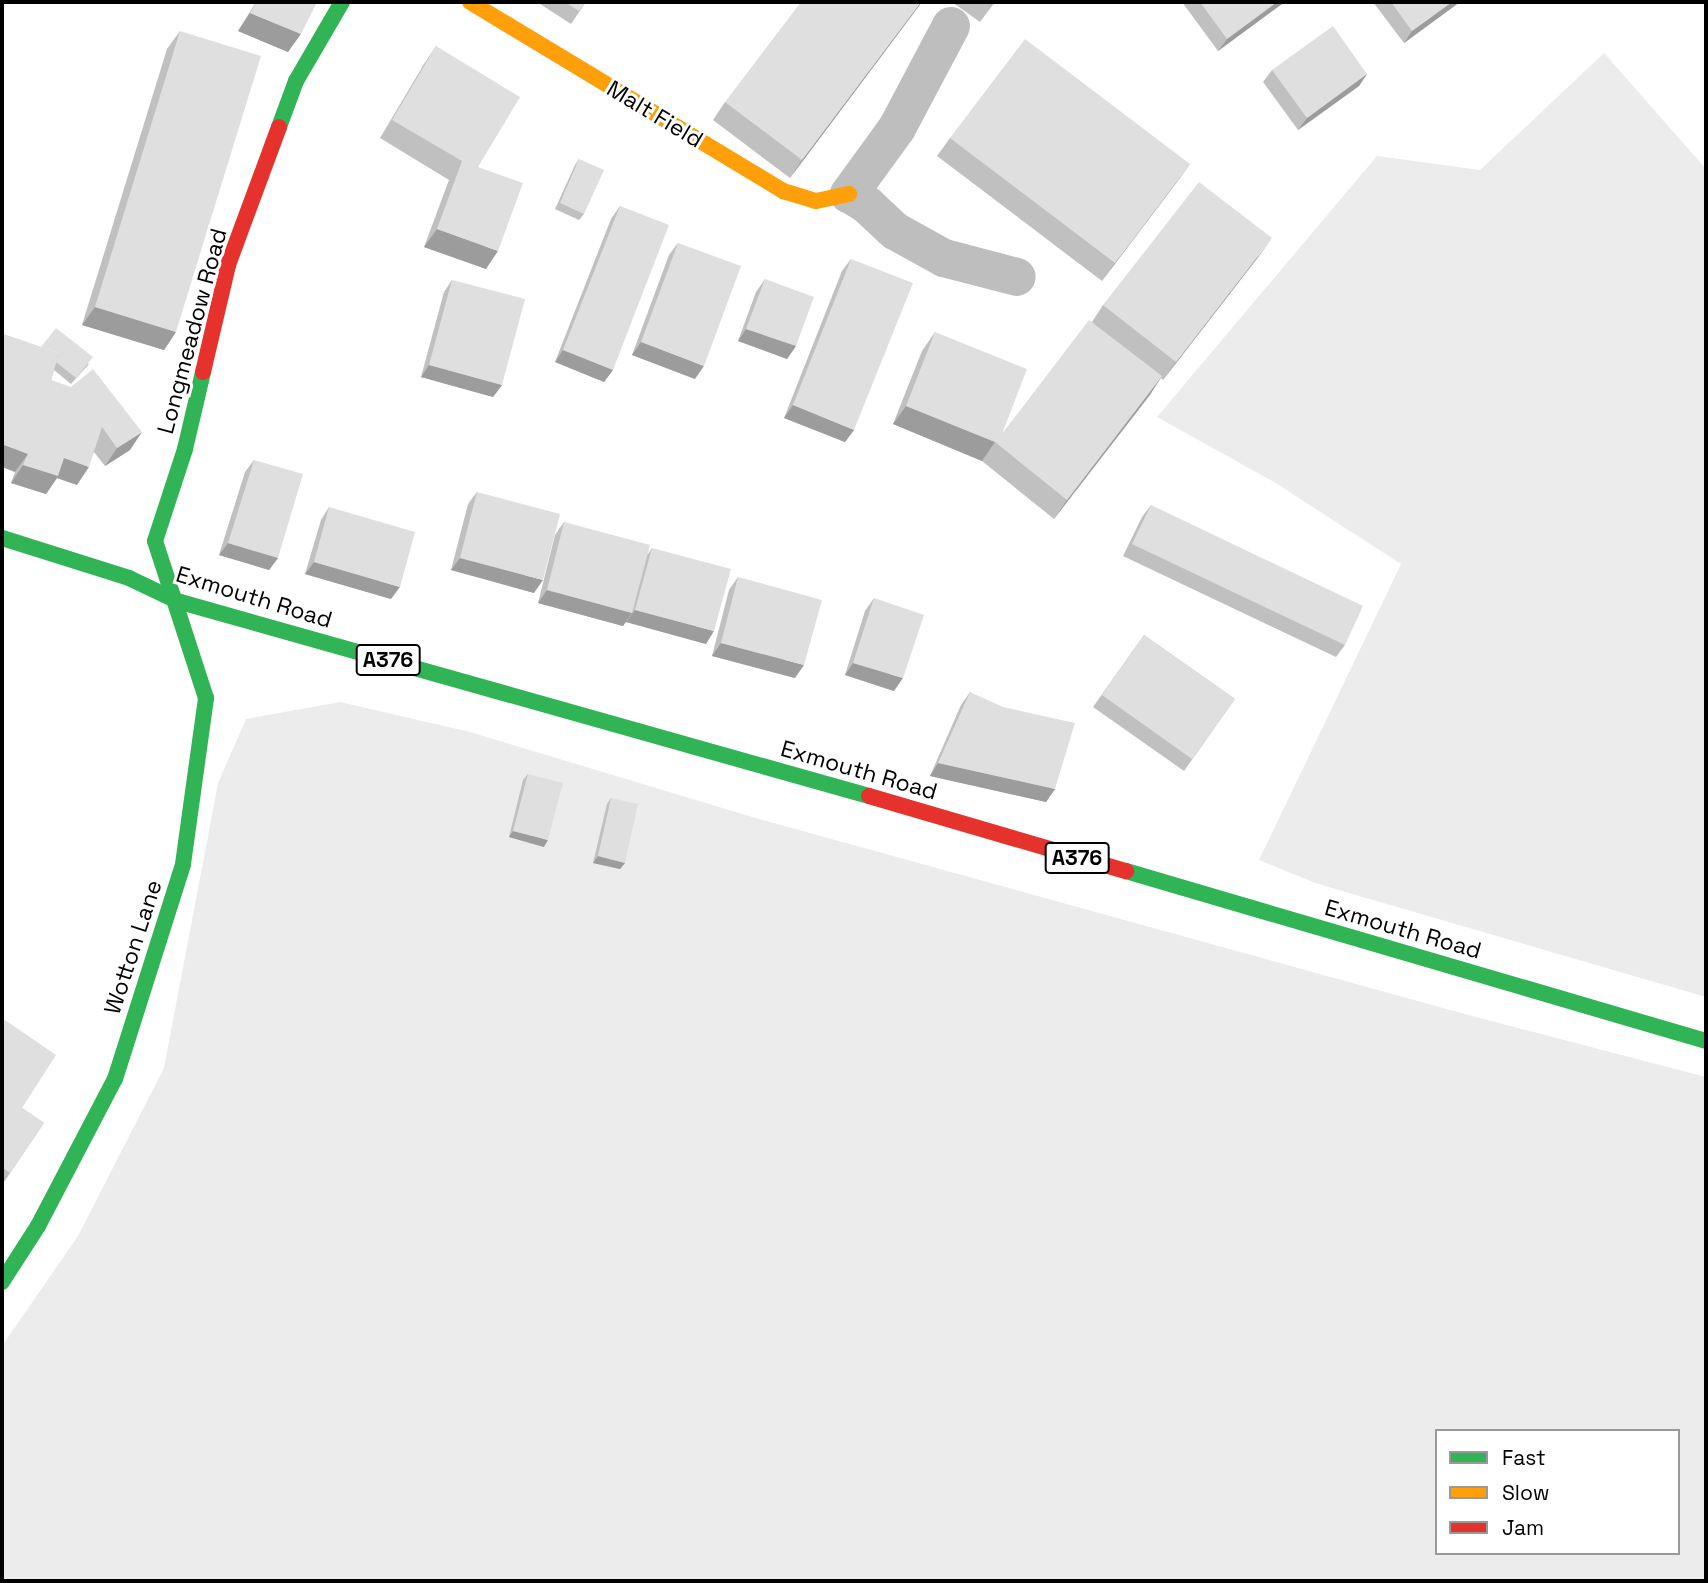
<!DOCTYPE html>
<style>
body{margin:0}
#map{position:relative;width:1708px;height:1583px;overflow:hidden;background:#fff;font-family:"Space Grotesk",sans-serif}
div>[style]{position:absolute}
[style*='--x']{left:calc(var(--x)*1px);top:calc(var(--y)*1px);width:calc(var(--w)*1px);rotate:calc(var(--a)*1deg)}
.green>*{inset:0;background:#ececec}
.street>*{height:38px;margin:-19px;padding:0 19px;transform-origin:19px;border-radius:19px;background:#bebebe}
.fast>*{height:16px;margin:-8px;padding:0 8px;transform-origin:8px;border-radius:8px;background:#30b455}
.slow>*{height:16px;margin:-8px;padding:0 8px;transform-origin:8px;border-radius:8px;background:#ff9f0a}
.jam>*{height:16px;margin:-8px;padding:0 8px;transform-origin:8px;border-radius:8px;background:#e5322d}
.wall>*{inset:0;background:#c0c0c0}
.shaded-wall>*{inset:0;background:#9c9c9c}
.building>*{inset:0;background:#dfdfdf}
span{translate:-50% -50%;white-space:nowrap;text-align:center;line-height:1.15;-webkit-text-stroke:6px #fff;paint-order:stroke}
.shield-label span{padding:2px 5px;background:#fff;border:2px solid;border-radius:5px;-webkit-text-stroke-width:0}
.shield-label{font-size:21px;color:#000;font-weight:700}
.street-label{font-size:23px;color:#000}
.frame{position:absolute;inset:0;border:4px solid #000;pointer-events:none}
.legend{position:absolute;left:1435px;top:1429px;width:245px;height:126px;box-sizing:border-box;background:#fff;border:2px solid #999;margin:0;padding:9px 12px;list-style:none;font-size:21px;color:#000}
.legend li{display:flex;align-items:center;gap:14px;height:35px}
.legend b{width:35px;border:2px solid #999}
</style>
<div id="map">
<div class="green">
<div style="clip-path:polygon(1604px 53px,1706px 169px,1706px 997px,1318px 884px,1259px 860px,1401px 564px,1274px 482px,1157px 417px,1377px 156px,1480px 170px)"></div>
<div style="clip-path:polygon(evenodd,340px 702px,470px 732px,759px 819px,1472px 1016px,1706px 1077px,1706px 1581px,2px 1581px,2px 1346px,78px 1236px,164px 1068px,218px 783px,246px 719px,340px 702px,1437px 1431px,1678px 1431px,1678px 1553px,1437px 1553px,1437px 1431px)"></div>
</div>
<div class="street">
<div style="--x:951;--y:26;--w:115;--a:117.9"></div>
<div style="--x:897;--y:128;--w:82;--a:126"></div>
<div style="--x:849;--y:194;--w:21;--a:31"></div>
<div style="--x:867;--y:205;--w:38;--a:43"></div>
<div style="--x:895;--y:231;--w:56;--a:28.9"></div>
<div style="--x:944;--y:258;--w:75;--a:14.6"></div>
</div>
<div class="fast">
<div style="--x:279;--y:127;--w:49;--a:-69.7"></div>
<div style="--x:296;--y:81;--w:91;--a:-59.8"></div>
<div style="--x:2;--y:538;--w:133;--a:17.5"></div>
<div style="--x:129;--y:578;--w:53;--a:25.6"></div>
<div style="--x:177;--y:601;--w:719;--a:15.74"></div>
<div style="--x:1126;--y:871;--w:604;--a:16.34"></div>
<div style="--x:2;--y:1282;--w:67;--a:-57.3"></div>
<div style="--x:38;--y:1226;--w:166;--a:-62.4"></div>
<div style="--x:115;--y:1079;--w:225;--a:-72.4"></div>
<div style="--x:183;--y:864;--w:168;--a:-82.1"></div>
<div style="--x:206;--y:698;--w:165;--a:-108"></div>
<div style="--x:155;--y:541;--w:97;--a:-71.9"></div>
<div style="--x:185;--y:449;--w:79;--a:-76.8"></div>
</div>
<div class="slow">
<div style="--x:470;--y:2;--w:366;--a:31.1"></div>
<div style="--x:783;--y:191;--w:34;--a:17"></div>
<div style="--x:816;--y:201;--w:34;--a:-12"></div>
</div>
<div class="jam">
<div style="--x:203;--y:372;--w:110;--a:-76.8"></div>
<div style="--x:228;--y:265;--w:147;--a:-69.7"></div>
<div style="--x:869;--y:796;--w:268;--a:16.3"></div>
</div>
<div class="wall">
<div style="clip-path:polygon(256px 2px,317px 2px,288px 52px,238px 31px)"></div>
<div style="clip-path:polygon(537px 2px,586px 2px,571px 24px)"></div>
<div style="clip-path:polygon(922px 2px,790px 178px,713px 120px,725px 102px)"></div>
<div style="clip-path:polygon(952px 2px,995px 2px,980px 22px)"></div>
<div style="clip-path:polygon(1182px 2px,1283px 2px,1282px 4px,1218px 51px)"></div>
<div style="clip-path:polygon(1373px 2px,1460px 2px,1404px 43px)"></div>
<div style="clip-path:polygon(180px 31px,176px 332px,164px 350px,82px 325px,167px 49px)"></div>
<div style="clip-path:polygon(436px 46px,478px 167px,486px 269px,424px 247px,449px 180px,380px 138px,424px 64px)"></div>
<div style="clip-path:polygon(1272px 70px,1367px 74px,1359px 86px,1298px 130px,1263px 82px)"></div>
<div style="clip-path:polygon(950px 138px,1190px 164px,1102px 281px,937px 156px)"></div>
<div style="clip-path:polygon(579px 159px,584px 214px,579px 220px,555px 209px,575px 165px)"></div>
<div style="clip-path:polygon(620px 206px,613px 370px,604px 382px,555px 362px,611px 219px)"></div>
<div style="clip-path:polygon(678px 243px,695px 379px,632px 355px,669px 255px)"></div>
<div style="clip-path:polygon(1259px 256px,1163px 380px,1161px 378px,1054px 519px,982px 461px,893px 424px,922px 351px,935px 332px,1002px 434px,1092px 322px,1103px 305px)"></div>
<div style="clip-path:polygon(851px 259px,854px 430px,845px 442px,784px 418px,842px 271px)"></div>
<div style="clip-path:polygon(765px 279px,796px 346px,787px 359px,738px 341px,756px 292px)"></div>
<div style="clip-path:polygon(452px 280px,502px 385px,493px 397px,421px 377px,444px 292px)"></div>
<div style="clip-path:polygon(3px 334px,89px 364px,71px 384px,54px 370px,51px 380px,130px 450px,105px 466px,94px 452px,77px 485px,57px 478px,46px 494px,11px 483px,15px 472px)"></div>
<div style="clip-path:polygon(254px 460px,278px 558px,269px 570px,219px 555px,245px 472px)"></div>
<div style="clip-path:polygon(477px 492px,534px 593px,451px 570px,468px 504px)"></div>
<div style="clip-path:polygon(1151px 505px,1345px 645px,1336px 657px,1123px 556px,1142px 517px)"></div>
<div style="clip-path:polygon(329px 507px,391px 599px,305px 574px,321px 520px)"></div>
<div style="clip-path:polygon(564px 522px,648px 554px,652px 548px,706px 644px,626px 622px,623px 626px,538px 603px,555px 535px)"></div>
<div style="clip-path:polygon(738px 577px,795px 678px,712px 656px,729px 590px)"></div>
<div style="clip-path:polygon(874px 598px,894px 691px,845px 675px,865px 611px)"></div>
<div style="clip-path:polygon(1144px 635px,1235px 699px,1184px 771px,1093px 707px)"></div>
<div style="clip-path:polygon(970px 692px,1055px 789px,1046px 802px,930px 776px,961px 705px)"></div>
<div style="clip-path:polygon(528px 774px,544px 847px,509px 837px,523px 780px)"></div>
<div style="clip-path:polygon(611px 798px,625px 863px,620px 869px,593px 863px,607px 804px)"></div>
<div style="clip-path:polygon(2px 1018px,22px 1108px,44px 1123px,2px 1185px)"></div>
</div>
<div class="shaded-wall">
<div style="clip-path:polygon(921px 2px,922px 2px,790px 178px,802px 160px)"></div>
<div style="clip-path:polygon(1277px 2px,1283px 2px,1282px 4px,1218px 51px,1227px 39px)"></div>
<div style="clip-path:polygon(1452px 2px,1460px 2px,1404px 43px,1412px 31px)"></div>
<div style="clip-path:polygon(250px 13px,301px 34px,288px 52px,238px 31px)"></div>
<div style="clip-path:polygon(1367px 74px,1359px 86px,1298px 130px,1307px 118px)"></div>
<div style="clip-path:polygon(1190px 164px,1177px 182px,1102px 281px,1115px 263px)"></div>
<div style="clip-path:polygon(437px 229px,498px 251px,486px 269px,424px 247px)"></div>
<div style="clip-path:polygon(1272px 238px,1259px 256px,1163px 380px,1176px 362px)"></div>
<div style="clip-path:polygon(95px 307px,176px 332px,164px 350px,82px 325px)"></div>
<div style="clip-path:polygon(746px 329px,796px 346px,787px 359px,738px 341px)"></div>
<div style="clip-path:polygon(641px 342px,704px 366px,695px 379px,632px 355px)"></div>
<div style="clip-path:polygon(563px 350px,613px 370px,604px 382px,555px 362px)"></div>
<div style="clip-path:polygon(429px 365px,502px 385px,493px 397px,421px 377px)"></div>
<div style="clip-path:polygon(1162px 376px,1150px 395px,1054px 519px,1067px 500px)"></div>
<div style="clip-path:polygon(793px 405px,854px 430px,845px 442px,784px 418px)"></div>
<div style="clip-path:polygon(906px 406px,995px 442px,982px 461px,893px 424px)"></div>
<div style="clip-path:polygon(142px 432px,130px 450px,105px 466px,117px 448px)"></div>
<div style="clip-path:polygon(2px 444px,28px 454px,15px 472px,2px 467px)"></div>
<div style="clip-path:polygon(64px 458px,89px 467px,77px 485px,57px 478px,46px 494px,11px 483px,23px 465px)"></div>
<div style="clip-path:polygon(228px 543px,278px 558px,269px 570px,219px 555px)"></div>
<div style="clip-path:polygon(460px 558px,543px 580px,534px 593px,451px 570px)"></div>
<div style="clip-path:polygon(314px 562px,400px 587px,391px 599px,305px 574px)"></div>
<div style="clip-path:polygon(547px 590px,632px 613px,623px 626px,538px 603px)"></div>
<div style="clip-path:polygon(635px 610px,714px 631px,706px 644px,626px 622px)"></div>
<div style="clip-path:polygon(721px 643px,804px 665px,795px 678px,712px 656px)"></div>
<div style="clip-path:polygon(853px 663px,903px 678px,894px 691px,845px 675px)"></div>
<div style="clip-path:polygon(938px 763px,1055px 789px,1046px 802px,930px 776px)"></div>
<div style="clip-path:polygon(513px 831px,548px 840px,544px 847px,509px 837px)"></div>
<div style="clip-path:polygon(598px 856px,625px 863px,620px 869px,593px 863px)"></div>
</div>
<div class="building">
<div style="clip-path:polygon(257px 2px,317px 2px,301px 34px,250px 13px)"></div>
<div style="clip-path:polygon(565px 2px,586px 2px,579px 11px)"></div>
<div style="clip-path:polygon(801px 2px,921px 2px,802px 160px,725px 102px)"></div>
<div style="clip-path:polygon(1200px 2px,1277px 2px,1227px 39px)"></div>
<div style="clip-path:polygon(1391px 2px,1452px 2px,1412px 31px)"></div>
<div style="clip-path:polygon(1333px 26px,1367px 74px,1307px 118px,1272px 70px)"></div>
<div style="clip-path:polygon(180px 31px,261px 56px,176px 332px,95px 307px)"></div>
<div style="clip-path:polygon(1025px 39px,1190px 164px,1115px 263px,950px 138px)"></div>
<div style="clip-path:polygon(436px 46px,520px 97px,478px 167px,523px 183px,498px 251px,437px 229px,462px 161px,392px 120px)"></div>
<div style="clip-path:polygon(579px 159px,604px 170px,584px 214px,560px 203px)"></div>
<div style="clip-path:polygon(1199px 182px,1272px 238px,1176px 362px,1103px 305px)"></div>
<div style="clip-path:polygon(620px 206px,669px 225px,613px 370px,563px 350px)"></div>
<div style="clip-path:polygon(678px 243px,741px 266px,704px 366px,641px 342px)"></div>
<div style="clip-path:polygon(851px 259px,913px 283px,854px 430px,793px 405px)"></div>
<div style="clip-path:polygon(765px 279px,814px 297px,796px 346px,746px 329px)"></div>
<div style="clip-path:polygon(452px 280px,525px 299px,502px 385px,429px 365px)"></div>
<div style="clip-path:polygon(1089px 320px,1162px 376px,1067px 500px,995px 442px,906px 406px,935px 332px,1027px 369px,1002px 434px)"></div>
<div style="clip-path:polygon(56px 328px,93px 357px,76px 378px,56px 362px,59px 353px,41px 347px)"></div>
<div style="clip-path:polygon(2px 331px,3px 334px,59px 353px,51px 380px,71px 387px,93px 369px,142px 432px,117px 448px,102px 427px,89px 467px,64px 458px,58px 476px,23px 465px,28px 454px,2px 444px)"></div>
<div style="clip-path:polygon(254px 460px,303px 474px,278px 558px,228px 543px)"></div>
<div style="clip-path:polygon(477px 492px,560px 514px,543px 580px,460px 558px)"></div>
<div style="clip-path:polygon(1151px 505px,1363px 606px,1345px 645px,1132px 544px)"></div>
<div style="clip-path:polygon(329px 507px,415px 532px,400px 587px,314px 562px)"></div>
<div style="clip-path:polygon(564px 522px,650px 545px,632px 613px,547px 590px)"></div>
<div style="clip-path:polygon(652px 548px,731px 569px,714px 631px,635px 610px)"></div>
<div style="clip-path:polygon(738px 577px,822px 600px,804px 665px,721px 643px)"></div>
<div style="clip-path:polygon(874px 598px,924px 615px,903px 678px,853px 663px)"></div>
<div style="clip-path:polygon(1144px 635px,1235px 699px,1192px 759px,1102px 695px)"></div>
<div style="clip-path:polygon(970px 692px,1003px 707px,1075px 723px,1055px 789px,938px 763px)"></div>
<div style="clip-path:polygon(528px 774px,563px 783px,548px 840px,513px 831px)"></div>
<div style="clip-path:polygon(611px 798px,638px 804px,625px 863px,598px 856px)"></div>
<div style="clip-path:polygon(2px 1018px,56px 1055px,22px 1108px,44px 1123px,10px 1173px,2px 1167px)"></div>
</div>
<div class="shield-label">
<span style="left:388px;top:660px">A376</span>
<span style="left:1077px;top:858px">A376</span>
</div>
<div class="street-label">
<span style="left:655px;top:114px;rotate:31deg">Malt Field</span>
<span style="left:192px;top:331px;rotate:-75deg">Longmeadow Road</span>
<span style="left:254px;top:597px;rotate:17deg">Exmouth Road</span>
<span style="left:859px;top:770px;rotate:16deg">Exmouth Road</span>
<span style="left:1403px;top:929px;rotate:16deg">Exmouth Road</span>
<span style="left:133px;top:947px;rotate:-72deg">Wotton Lane</span>
</div>
<div class="frame"></div>
<ul class="legend">
<li><b style="height:9px;background:#30b455"></b>Fast</li>
<li><b style="height:9px;background:#ff9f0a"></b>Slow</li>
<li><b style="height:9px;background:#e5322d"></b>Jam</li>
</ul>
</div>
